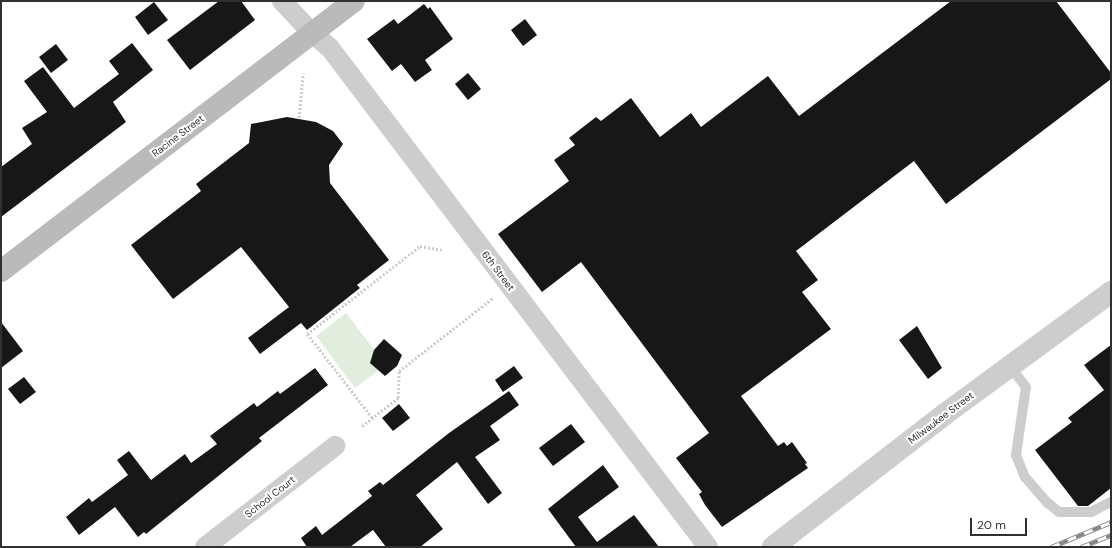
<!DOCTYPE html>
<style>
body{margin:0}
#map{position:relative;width:1112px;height:548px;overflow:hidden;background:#fff;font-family:"DM Sans",sans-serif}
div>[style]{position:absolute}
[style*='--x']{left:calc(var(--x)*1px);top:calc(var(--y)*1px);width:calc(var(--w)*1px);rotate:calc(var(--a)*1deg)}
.green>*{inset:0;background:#e2eedd}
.building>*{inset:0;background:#171717}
.path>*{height:2.5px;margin-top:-1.25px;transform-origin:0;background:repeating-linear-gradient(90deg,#cdcdcd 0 2px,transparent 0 4px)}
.service>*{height:10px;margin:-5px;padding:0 5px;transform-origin:5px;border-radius:5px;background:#cdcdcd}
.minor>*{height:20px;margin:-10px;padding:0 10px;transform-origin:10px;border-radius:10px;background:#cdcdcd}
.tertiary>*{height:22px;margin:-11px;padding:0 11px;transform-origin:11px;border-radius:11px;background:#cdcdcd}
.secondary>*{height:22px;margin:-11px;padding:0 11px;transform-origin:11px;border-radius:11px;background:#bababa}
.rail>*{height:4.5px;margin-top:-2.25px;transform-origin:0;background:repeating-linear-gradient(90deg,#fff 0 9px,#858585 0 18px);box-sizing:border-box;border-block:1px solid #858585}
span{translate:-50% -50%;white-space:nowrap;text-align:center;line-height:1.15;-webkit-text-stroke:4px #fff;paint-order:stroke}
.street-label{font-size:10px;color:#303030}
.frame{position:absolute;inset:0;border:2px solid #303030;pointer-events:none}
.scale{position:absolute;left:970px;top:518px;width:57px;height:18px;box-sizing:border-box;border:2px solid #303030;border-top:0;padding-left:5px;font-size:12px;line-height:14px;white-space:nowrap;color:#303030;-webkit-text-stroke:3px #fff;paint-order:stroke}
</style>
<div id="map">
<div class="green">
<div style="clip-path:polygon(346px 313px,386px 365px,355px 388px,316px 336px)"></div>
</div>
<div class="building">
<div style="clip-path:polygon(219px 1px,241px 1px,255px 20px,190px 70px,167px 40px)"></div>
<div style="clip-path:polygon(951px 1px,1056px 1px,1111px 73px,1111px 79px,946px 204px,914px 161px,796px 251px,818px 280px,802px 292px,831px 329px,741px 396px,778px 446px,784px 442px,787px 446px,792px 442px,807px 463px,805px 464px,808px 468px,722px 527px,705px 505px,699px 494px,702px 492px,676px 458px,709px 433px,581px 262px,542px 292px,498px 234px,569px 181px,554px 160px,575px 145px,569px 138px,596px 117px,601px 121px,631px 98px,660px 137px,691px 113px,701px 127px,768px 76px,799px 116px)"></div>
<div style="clip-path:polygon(154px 2px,168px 20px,148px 35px,135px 17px)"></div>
<div style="clip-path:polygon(424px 4px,428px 9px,430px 7px,453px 39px,425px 60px,432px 70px,415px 82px,401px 64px,392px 71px,367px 39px,394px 19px,398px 24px)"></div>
<div style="clip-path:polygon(525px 19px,537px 35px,523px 46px,511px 30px)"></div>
<div style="clip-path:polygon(132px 43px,153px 70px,113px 102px,126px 122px,1px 217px,1px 167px,32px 144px,22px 128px,47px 112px,24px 81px,43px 67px,74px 108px,119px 74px,109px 61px)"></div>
<div style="clip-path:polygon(56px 44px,68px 60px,51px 73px,39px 57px)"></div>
<div style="clip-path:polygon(468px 73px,481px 89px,468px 100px,455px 84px)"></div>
<div style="clip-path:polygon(287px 117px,316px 122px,333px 131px,343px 144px,329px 165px,330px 183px,389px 260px,357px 285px,360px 288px,307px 330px,301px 323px,260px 354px,248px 338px,289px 307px,241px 247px,173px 299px,131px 245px,201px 191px,196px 184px,249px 143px,251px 124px)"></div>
<div style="clip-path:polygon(1px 322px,23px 351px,1px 368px)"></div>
<div style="clip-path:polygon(917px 326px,942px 368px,928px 379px,899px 340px)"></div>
<div style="clip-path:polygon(384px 339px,402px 355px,397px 366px,385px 376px,370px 363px,374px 350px)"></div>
<div style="clip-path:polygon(1111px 345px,1111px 488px,1088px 506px,1078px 506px,1035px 450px,1072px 422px,1068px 418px,1104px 390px,1084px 365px)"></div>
<div style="clip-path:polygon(514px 366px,523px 378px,503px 392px,495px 380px)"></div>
<div style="clip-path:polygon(315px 368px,328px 385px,259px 438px,262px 441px,146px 534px,144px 532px,138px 537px,115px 507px,79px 535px,66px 517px,89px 498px,92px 502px,128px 475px,117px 460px,129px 451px,151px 480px,185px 454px,191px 463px,217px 444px,210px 436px,254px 403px,257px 407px,278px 391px,280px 394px)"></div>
<div style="clip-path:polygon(24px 377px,36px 392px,20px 404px,8px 389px)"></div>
<div style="clip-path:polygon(509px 391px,519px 405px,490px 426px,500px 440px,475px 457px,502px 493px,488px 504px,457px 462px,416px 495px,443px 529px,420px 547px,386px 547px,373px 530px,350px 547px,307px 547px,301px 538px,316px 526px,322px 535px,372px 496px,368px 491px,380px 482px,383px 485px,449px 433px)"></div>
<div style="clip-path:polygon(399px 404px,410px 418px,393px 431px,382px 418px)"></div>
<div style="clip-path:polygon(571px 424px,585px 442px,553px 466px,539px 448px)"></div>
<div style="clip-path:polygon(603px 465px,619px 487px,578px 517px,597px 542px,634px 515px,659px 547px,576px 547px,548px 509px)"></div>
</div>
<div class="path">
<div style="--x:299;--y:118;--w:45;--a:-84.9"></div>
<div style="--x:372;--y:418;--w:106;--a:-127.7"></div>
<div style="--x:307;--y:334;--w:143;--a:-37.9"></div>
<div style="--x:420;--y:246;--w:22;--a:10"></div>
<div style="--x:362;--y:426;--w:46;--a:-37.9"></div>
<div style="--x:398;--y:398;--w:27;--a:-88"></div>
<div style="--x:399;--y:371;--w:120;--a:-37.9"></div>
</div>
<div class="service">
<div style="--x:1010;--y:366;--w:26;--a:53"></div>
<div style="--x:1026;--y:387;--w:69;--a:98.4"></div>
<div style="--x:1016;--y:455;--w:24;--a:68"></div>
<div style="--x:1025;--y:477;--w:35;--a:49"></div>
<div style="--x:1048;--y:503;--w:14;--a:39"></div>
<div style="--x:1059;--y:512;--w:32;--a:0"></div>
<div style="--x:1091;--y:512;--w:22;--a:-27"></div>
</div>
<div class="minor">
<div style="--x:282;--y:1;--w:44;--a:46.8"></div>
<div style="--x:312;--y:33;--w:23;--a:40"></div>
<div style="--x:330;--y:48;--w:626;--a:52.86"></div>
<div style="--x:205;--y:547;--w:165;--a:-37.8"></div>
</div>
<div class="tertiary">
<div style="--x:773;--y:547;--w:217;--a:-37.7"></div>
<div style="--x:945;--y:414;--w:206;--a:-36.3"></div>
</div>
<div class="secondary">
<div style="--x:1;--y:271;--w:444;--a:-37.4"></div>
</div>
<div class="rail">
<div style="--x:1051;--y:547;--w:65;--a:-22.6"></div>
<div style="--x:1081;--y:547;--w:32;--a:-22"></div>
</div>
<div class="street-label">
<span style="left:178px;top:136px;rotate:-37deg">Racine Street</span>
<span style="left:498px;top:271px;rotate:53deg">6th Street</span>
<span style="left:941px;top:418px;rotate:-37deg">Milwaukee Street</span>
<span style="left:270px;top:497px;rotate:-38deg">School Court</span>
</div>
<div class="frame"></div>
<div class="scale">20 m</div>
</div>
